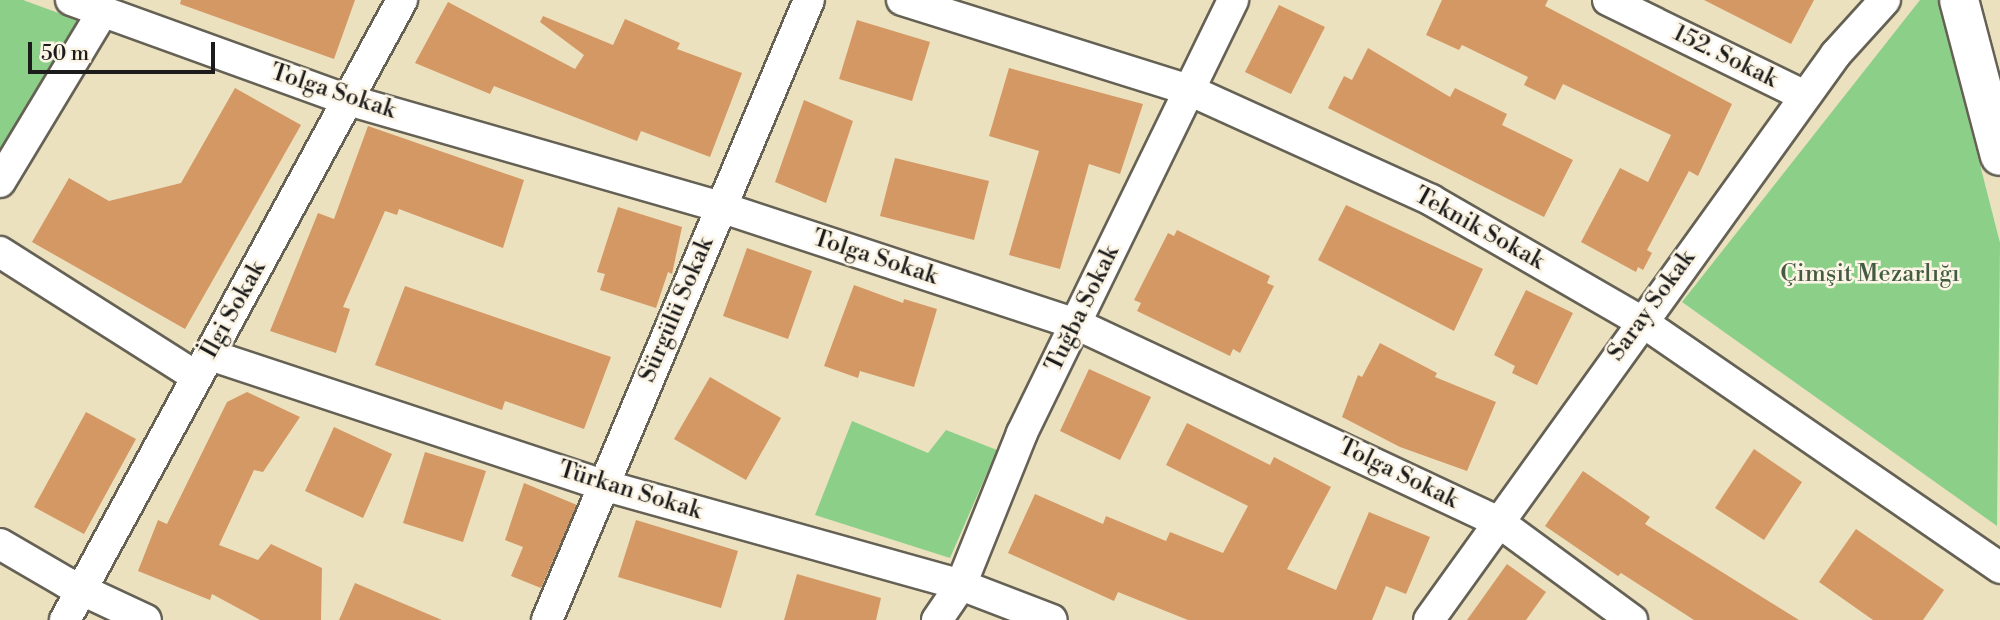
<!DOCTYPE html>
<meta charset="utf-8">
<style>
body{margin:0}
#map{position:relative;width:2000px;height:620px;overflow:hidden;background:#ece1bf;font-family:"Libre Bodoni",serif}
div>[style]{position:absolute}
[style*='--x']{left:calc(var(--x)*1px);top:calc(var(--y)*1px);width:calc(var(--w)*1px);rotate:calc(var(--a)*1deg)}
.green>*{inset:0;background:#8ccf88}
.building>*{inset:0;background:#d49864}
.roads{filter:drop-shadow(2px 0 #656155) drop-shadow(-2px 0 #656155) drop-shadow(0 2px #656155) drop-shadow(0 -2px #656155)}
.minor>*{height:30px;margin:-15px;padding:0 15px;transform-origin:15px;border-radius:15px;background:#fff}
.major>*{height:38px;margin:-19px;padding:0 19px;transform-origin:19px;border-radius:19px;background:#fff}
span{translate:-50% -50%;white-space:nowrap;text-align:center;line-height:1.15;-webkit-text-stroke:5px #fcf5e5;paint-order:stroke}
.street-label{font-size:24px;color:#1c1c1c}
.park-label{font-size:24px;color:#435b42}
.scale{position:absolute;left:28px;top:42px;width:187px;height:32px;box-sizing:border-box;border:4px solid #1c1c1c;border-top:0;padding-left:9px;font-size:21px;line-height:24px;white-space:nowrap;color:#1c1c1c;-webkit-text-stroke:5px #fcf5e5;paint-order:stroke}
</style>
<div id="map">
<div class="green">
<div style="clip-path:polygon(0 0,23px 0,83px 22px,0 157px)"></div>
<div style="clip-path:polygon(1920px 0,1938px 0,2000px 243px,1997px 526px,1682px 302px)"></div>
<div style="clip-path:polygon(852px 421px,928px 453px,946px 430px,997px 450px,950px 558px,815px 515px)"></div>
</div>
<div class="building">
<div style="clip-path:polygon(181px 0,355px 0,334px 59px,180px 4px)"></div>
<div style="clip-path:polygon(1442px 0,1548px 0,1545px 6px,1732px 104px,1698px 176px,1689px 171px,1647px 250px,1652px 253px,1643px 270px,1638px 267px,1636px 272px,1581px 242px,1620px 168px,1648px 182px,1671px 135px,1563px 84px,1555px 100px,1524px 85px,1528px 77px,1462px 45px,1459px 50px,1426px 35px)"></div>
<div style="clip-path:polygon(1704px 0,1814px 0,1791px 44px)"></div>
<div style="clip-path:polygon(448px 2px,575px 69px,584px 55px,540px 22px,543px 16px,613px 45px,625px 19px,680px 43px,677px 49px,742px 73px,710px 157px,641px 131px,637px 141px,494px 86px,490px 94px,415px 63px)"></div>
<div style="clip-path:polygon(1279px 5px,1325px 27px,1291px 94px,1245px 72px)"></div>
<div style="clip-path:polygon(857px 20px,930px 42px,912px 101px,839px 79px)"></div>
<div style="clip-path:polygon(1368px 48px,1450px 97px,1455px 88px,1507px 114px,1502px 125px,1573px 160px,1544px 217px,1328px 108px,1344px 76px,1352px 80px)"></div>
<div style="clip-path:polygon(1009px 68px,1143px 104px,1120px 174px,1089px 164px,1060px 269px,1009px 255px,1039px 151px,989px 136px)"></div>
<div style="clip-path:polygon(235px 88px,301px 125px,185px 329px,32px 242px,69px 178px,109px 201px,181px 183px)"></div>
<div style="clip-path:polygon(804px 100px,853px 121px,826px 203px,775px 182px)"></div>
<div style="clip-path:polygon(368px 126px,524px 180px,503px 248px,399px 209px,397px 215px,385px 211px,343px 307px,350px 309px,336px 353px,270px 331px,318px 213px,334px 219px)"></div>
<div style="clip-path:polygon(895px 158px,989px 181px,974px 240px,880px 216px)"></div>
<div style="clip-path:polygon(1346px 205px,1483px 269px,1454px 331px,1318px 260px)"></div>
<div style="clip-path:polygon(618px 207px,682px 227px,672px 274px,668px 272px,656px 308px,600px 290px,605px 274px,597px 272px)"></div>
<div style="clip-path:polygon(1177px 230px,1270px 276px,1267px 283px,1274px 286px,1240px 353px,1233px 349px,1230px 356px,1137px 311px,1141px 303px,1134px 300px,1168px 233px,1174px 236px)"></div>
<div style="clip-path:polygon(747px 248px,812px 271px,788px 339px,723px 316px)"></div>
<div style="clip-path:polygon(854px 285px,903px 303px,904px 299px,937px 309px,914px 387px,860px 371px,858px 378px,824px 366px)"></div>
<div style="clip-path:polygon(405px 286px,611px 357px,584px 429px,505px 401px,502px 410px,375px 365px)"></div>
<div style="clip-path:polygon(1526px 290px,1573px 313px,1537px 385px,1512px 373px,1515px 366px,1494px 355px)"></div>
<div style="clip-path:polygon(1380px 343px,1437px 373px,1435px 377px,1496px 402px,1467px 471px,1400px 447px,1342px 417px,1358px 375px,1362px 377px)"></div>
<div style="clip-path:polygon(1089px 369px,1151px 397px,1120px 460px,1060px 431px)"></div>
<div style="clip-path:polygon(710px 377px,781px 418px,746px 480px,674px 439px)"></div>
<div style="clip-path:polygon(247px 392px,300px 417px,263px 472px,254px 470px,219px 545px,258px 560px,271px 544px,322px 568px,321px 620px,260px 620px,212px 594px,210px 600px,138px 571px,158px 520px,167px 524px,227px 402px)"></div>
<div style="clip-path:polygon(86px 412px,136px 439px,84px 534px,34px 507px)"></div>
<div style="clip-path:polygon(1187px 423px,1270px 465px,1274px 457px,1331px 487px,1287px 569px,1336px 590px,1369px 512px,1430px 537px,1406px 594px,1386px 586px,1372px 620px,1188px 620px,1118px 592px,1114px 601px,1008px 553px,1035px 494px,1103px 524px,1106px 516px,1166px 541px,1170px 532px,1223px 553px,1248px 506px,1166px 465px)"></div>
<div style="clip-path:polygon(334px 427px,392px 454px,363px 518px,305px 491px)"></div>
<div style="clip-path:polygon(1754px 449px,1802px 482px,1764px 540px,1715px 508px)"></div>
<div style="clip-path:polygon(425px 452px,486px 471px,463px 542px,403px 523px)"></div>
<div style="clip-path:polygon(1583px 471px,1650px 517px,1645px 524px,1799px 620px,1694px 620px,1621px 573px,1618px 576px,1545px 526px)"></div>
<div style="clip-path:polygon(524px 483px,577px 505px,541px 588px,511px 576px,523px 547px,505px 540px)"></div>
<div style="clip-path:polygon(636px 520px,738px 551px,721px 608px,618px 577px)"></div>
<div style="clip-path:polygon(1856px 529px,1944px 590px,1923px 620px,1873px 620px,1819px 582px)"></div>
<div style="clip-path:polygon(1507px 564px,1546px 592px,1526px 620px,1467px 620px)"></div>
<div style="clip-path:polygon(797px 574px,881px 598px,876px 620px,784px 620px)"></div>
<div style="clip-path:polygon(355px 583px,442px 620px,339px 620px)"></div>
</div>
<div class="roads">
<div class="minor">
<div style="--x:71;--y:0;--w:294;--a:19.9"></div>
<div style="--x:348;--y:100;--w:387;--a:16"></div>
<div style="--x:720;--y:207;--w:375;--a:18.2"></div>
<div style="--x:1076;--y:324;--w:468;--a:25.1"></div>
<div style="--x:1500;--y:523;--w:164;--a:36.3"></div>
<div style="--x:902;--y:0;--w:301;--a:17.4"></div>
<div style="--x:1189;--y:90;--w:266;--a:24.4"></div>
<div style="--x:1431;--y:200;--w:242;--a:30"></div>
<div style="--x:1641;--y:321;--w:436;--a:34.5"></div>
<div style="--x:1608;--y:0;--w:219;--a:26"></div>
<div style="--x:0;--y:182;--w:200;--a:-58.9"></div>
<div style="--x:0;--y:252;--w:233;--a:32.4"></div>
<div style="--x:210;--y:355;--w:414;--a:18.3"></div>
<div style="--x:603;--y:485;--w:372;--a:15.6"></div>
<div style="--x:961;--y:585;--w:97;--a:21"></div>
<div style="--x:0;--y:544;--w:78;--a:30.2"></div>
<div style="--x:67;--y:583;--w:87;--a:25.1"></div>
<div style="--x:65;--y:620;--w:706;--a:-61.47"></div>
<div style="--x:547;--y:620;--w:673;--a:-67.09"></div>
<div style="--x:937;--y:620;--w:42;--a:-55.6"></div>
<div style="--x:961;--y:585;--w:164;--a:-68.1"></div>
<div style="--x:1022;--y:433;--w:482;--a:-64"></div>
<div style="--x:1429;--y:620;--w:697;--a:-54.28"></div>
<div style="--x:1836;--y:54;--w:73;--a:-47.8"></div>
</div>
<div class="major">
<div style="--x:1959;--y:0;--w:161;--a:75.3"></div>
</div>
</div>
<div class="street-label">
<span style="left:1725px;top:57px;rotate:26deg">152. Sokak</span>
<span style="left:333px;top:92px;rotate:18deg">Tolga Sokak</span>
<span style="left:1479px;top:229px;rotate:29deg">Teknik Sokak</span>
<span style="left:875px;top:258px;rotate:18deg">Tolga Sokak</span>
<span style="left:1652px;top:306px;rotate:-54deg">Saray Sokak</span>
<span style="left:1083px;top:309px;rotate:-64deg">Tuğba Sokak</span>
<span style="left:234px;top:310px;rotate:-61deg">İlgi Sokak</span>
<span style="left:677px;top:310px;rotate:-67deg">Sürgülü Sokak</span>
<span style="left:1398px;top:474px;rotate:26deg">Tolga Sokak</span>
<span style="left:630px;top:491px;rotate:17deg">Türkan Sokak</span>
</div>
<div class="park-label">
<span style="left:1870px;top:275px">Çimşit Mezarlığı</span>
</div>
<div class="scale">50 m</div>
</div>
